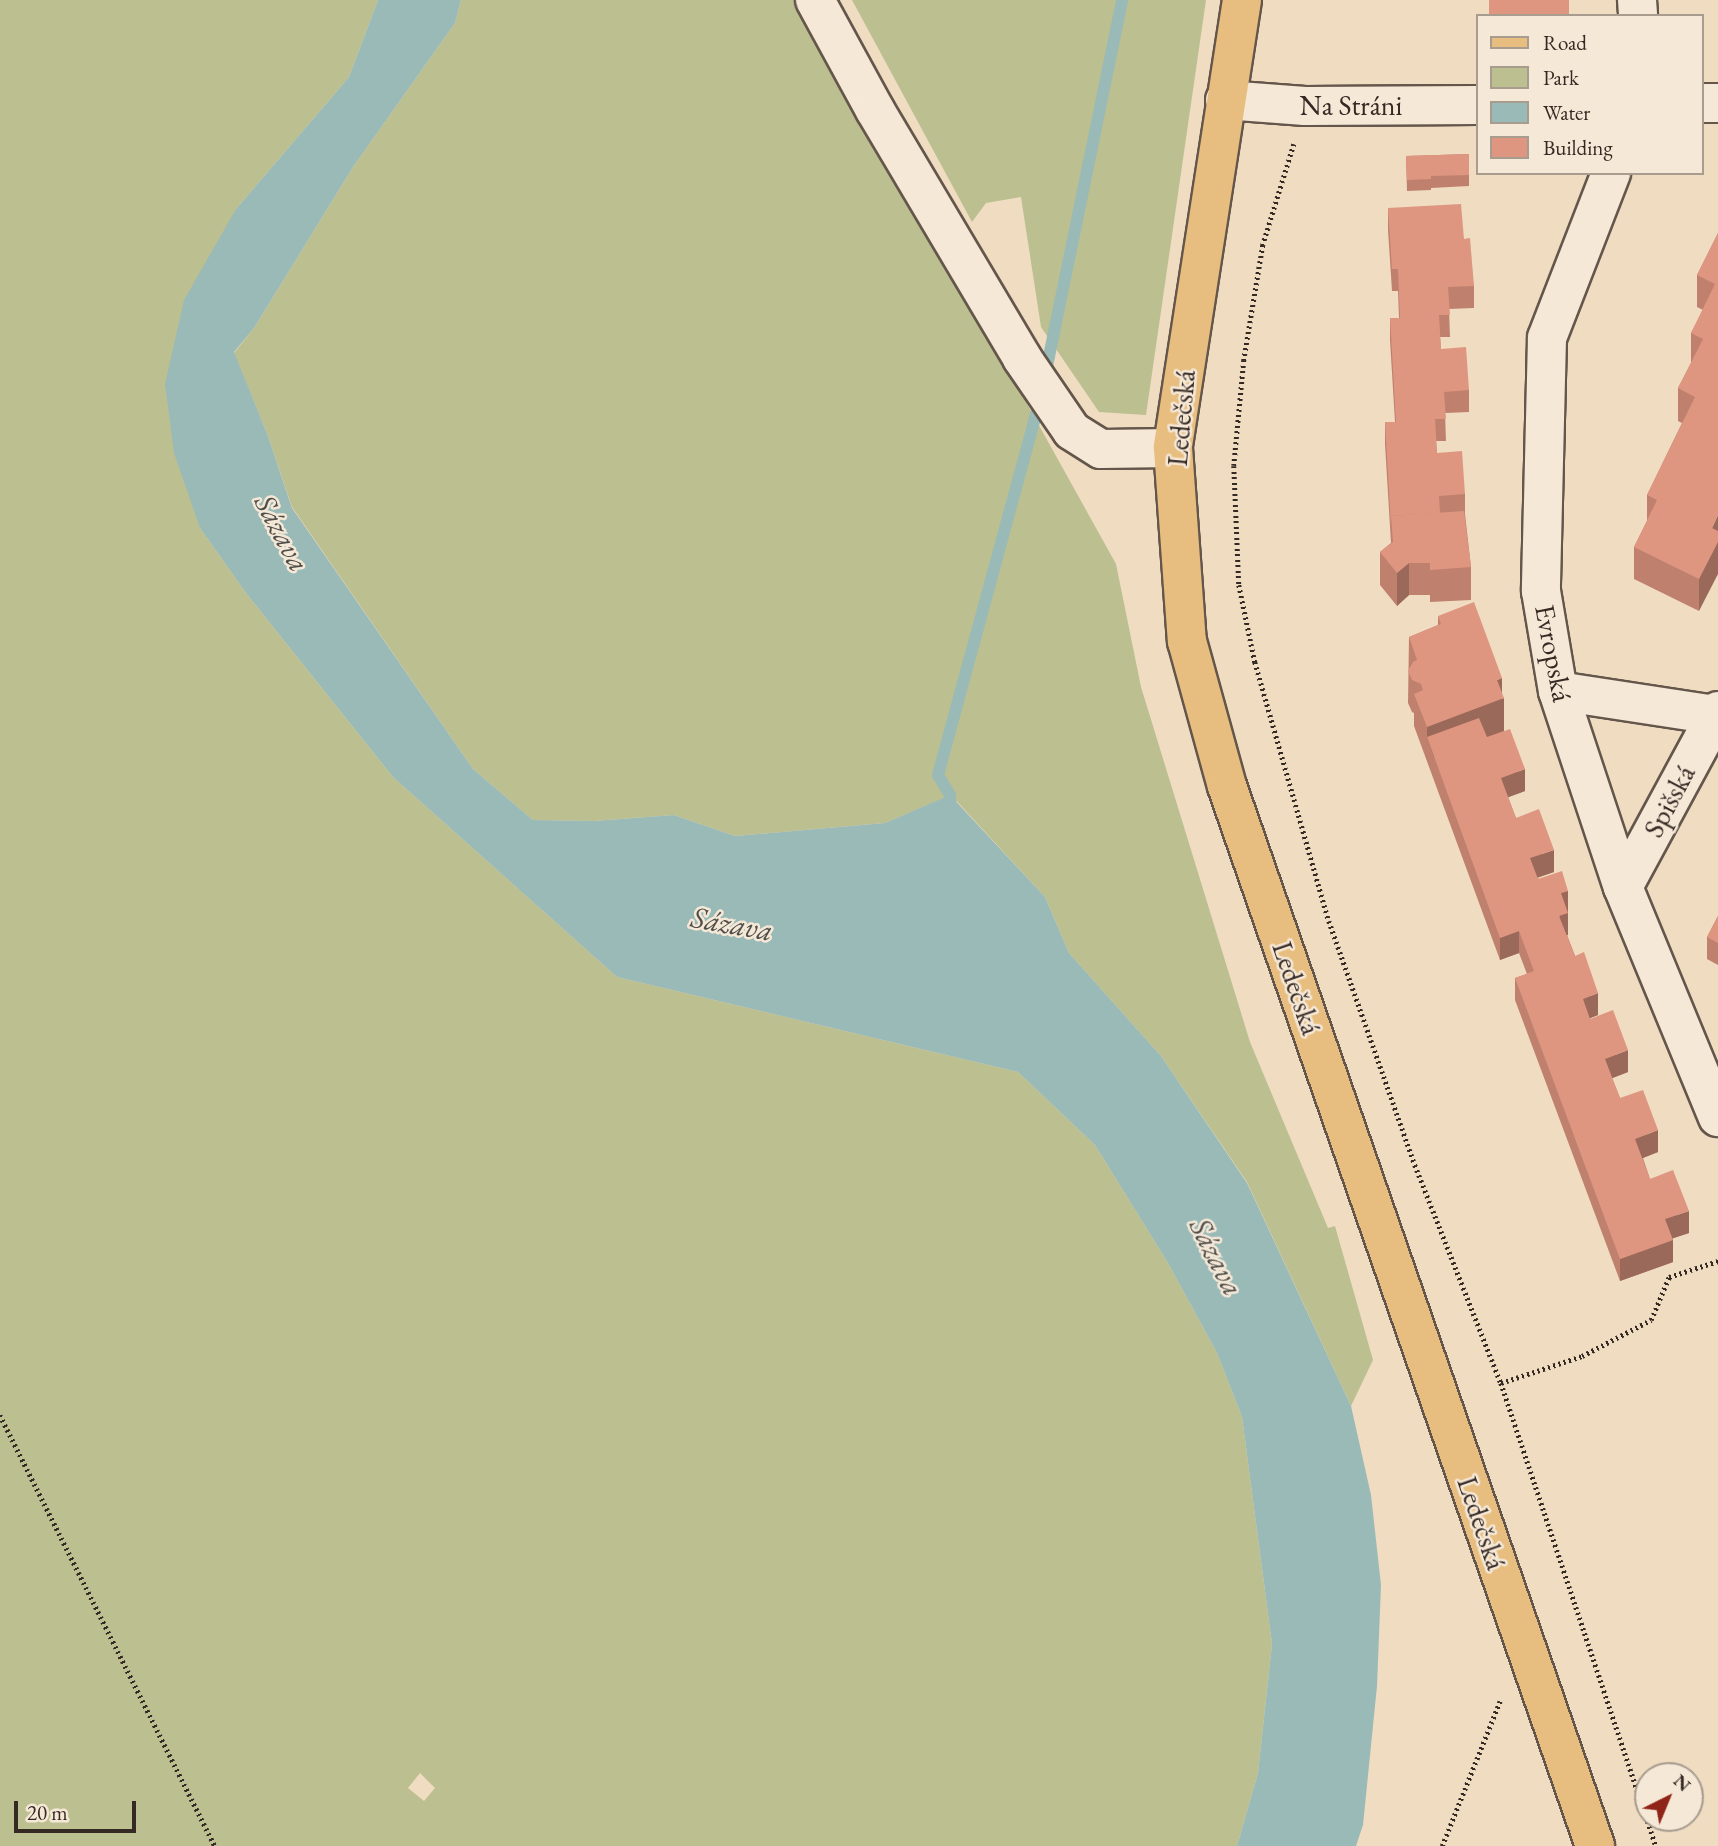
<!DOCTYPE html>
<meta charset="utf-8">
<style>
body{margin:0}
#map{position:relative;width:1718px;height:1846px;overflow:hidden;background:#efdcc1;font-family:"EB Garamond",serif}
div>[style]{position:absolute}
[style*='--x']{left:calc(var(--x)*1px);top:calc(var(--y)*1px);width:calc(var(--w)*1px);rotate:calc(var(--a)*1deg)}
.green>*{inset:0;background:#bcbf90}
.water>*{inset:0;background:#9abab7}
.stream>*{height:12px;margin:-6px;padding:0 6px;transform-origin:6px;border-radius:6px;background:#9abab7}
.path>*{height:4.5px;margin-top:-2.25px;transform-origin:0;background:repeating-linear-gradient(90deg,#352924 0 2px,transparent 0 5.5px)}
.roads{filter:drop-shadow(2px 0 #64564b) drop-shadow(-2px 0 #64564b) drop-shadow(0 2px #64564b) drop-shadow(0 -2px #64564b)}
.minor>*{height:38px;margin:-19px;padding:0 19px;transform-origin:19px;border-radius:19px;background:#f5e8d7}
.major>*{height:38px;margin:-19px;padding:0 19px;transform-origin:19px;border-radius:19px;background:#e8be80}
.wall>*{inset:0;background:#bf816e}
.shaded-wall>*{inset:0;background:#9b695a}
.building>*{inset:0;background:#de9680}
span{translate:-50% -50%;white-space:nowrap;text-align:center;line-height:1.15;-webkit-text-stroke:5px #f5e8d7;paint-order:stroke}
.street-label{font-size:28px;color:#352924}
.water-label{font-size:30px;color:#4e4d49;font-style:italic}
.legend{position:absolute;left:1476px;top:14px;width:228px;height:161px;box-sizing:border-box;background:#f5e8d7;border:2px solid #a89c8f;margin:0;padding:9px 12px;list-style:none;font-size:21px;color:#352924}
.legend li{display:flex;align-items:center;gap:14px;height:35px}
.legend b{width:35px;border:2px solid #a89c8f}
.north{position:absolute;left:1634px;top:1762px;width:70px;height:70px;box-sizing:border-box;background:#f5e8d7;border:2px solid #a89c8f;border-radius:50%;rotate:43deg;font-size:19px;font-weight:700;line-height:28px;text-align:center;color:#352924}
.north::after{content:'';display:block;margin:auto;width:24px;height:32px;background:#8f2418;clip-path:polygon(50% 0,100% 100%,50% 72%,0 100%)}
.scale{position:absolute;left:14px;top:1801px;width:122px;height:32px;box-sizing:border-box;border:4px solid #352924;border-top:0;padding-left:9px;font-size:21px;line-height:24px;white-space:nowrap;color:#352924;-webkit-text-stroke:5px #f5e8d7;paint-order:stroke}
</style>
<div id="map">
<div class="green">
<div style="clip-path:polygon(evenodd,0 0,378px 0,349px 77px,236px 209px,200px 528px,246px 593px,393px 777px,617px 977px,1018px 1072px,1095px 1145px,1168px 1263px,1217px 1353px,1242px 1417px,1272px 1644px,1258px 1773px,1237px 1846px,0 1846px,0 0,420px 1773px,435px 1788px,424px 1801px,408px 1788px,420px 1773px)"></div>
<div style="clip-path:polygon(461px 0,797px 0,905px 184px,1116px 564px,1141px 687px,1250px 1042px,1328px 1228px,1335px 1226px,1373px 1360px,1351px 1406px,1247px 1182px,1161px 1056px,1069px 953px,1045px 897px,951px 795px,885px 823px,735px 836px,674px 815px,594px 821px,533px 820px,473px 769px,292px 507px,268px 436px,234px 353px,254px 328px,353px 167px,455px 23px)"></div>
<div style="clip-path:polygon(852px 0,1206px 0,1146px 415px,1099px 412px,1041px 327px,1021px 197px,986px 203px,972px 222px)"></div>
</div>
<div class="water">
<div style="clip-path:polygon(378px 0,461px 0,455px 23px,353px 167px,254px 328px,234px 352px,268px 436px,292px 508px,473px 769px,533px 820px,594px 821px,674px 815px,735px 836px,885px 823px,950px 795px,1045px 897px,1069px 953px,1161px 1056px,1247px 1183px,1351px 1406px,1371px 1495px,1381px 1585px,1377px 1686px,1363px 1825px,1356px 1846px,1237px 1846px,1258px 1773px,1272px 1644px,1242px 1417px,1217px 1353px,1168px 1263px,1095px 1145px,1018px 1072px,617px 977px,393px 777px,246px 593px,200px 528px,174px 453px,165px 384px,184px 300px,236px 209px,349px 77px)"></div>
</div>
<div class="stream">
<div style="--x:1045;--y:376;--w:384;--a:-78.4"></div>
<div style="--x:951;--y:810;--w:15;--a:-94"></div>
<div style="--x:950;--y:795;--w:23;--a:-121"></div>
<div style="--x:938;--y:775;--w:389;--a:-74.8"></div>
</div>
<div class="path">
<div style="--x:1294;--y:144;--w:106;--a:107.1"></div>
<div style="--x:1263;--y:245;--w:117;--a:99.4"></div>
<div style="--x:1244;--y:360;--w:106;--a:95.4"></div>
<div style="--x:1234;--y:466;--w:119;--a:87.6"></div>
<div style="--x:1239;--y:585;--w:79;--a:78.3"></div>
<div style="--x:1255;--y:662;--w:269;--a:74.1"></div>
<div style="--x:1329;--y:921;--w:259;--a:70.6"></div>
<div style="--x:1415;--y:1165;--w:234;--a:68.5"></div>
<div style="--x:1501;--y:1383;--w:488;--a:71.5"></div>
<div style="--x:1501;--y:1383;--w:85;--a:-18.4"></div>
<div style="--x:1582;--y:1356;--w:78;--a:-27.6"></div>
<div style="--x:1651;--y:1320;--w:47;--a:-67.3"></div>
<div style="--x:1669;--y:1277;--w:52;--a:-18.1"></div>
<div style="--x:0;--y:1415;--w:482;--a:63.5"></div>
<div style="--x:1442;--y:1846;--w:156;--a:-68.2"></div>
</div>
<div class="roads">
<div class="minor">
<div style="--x:815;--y:0;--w:125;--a:61.4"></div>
<div style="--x:875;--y:110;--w:288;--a:59.3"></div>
<div style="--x:1022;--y:358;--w:88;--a:55.6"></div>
<div style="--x:1072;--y:431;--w:34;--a:32"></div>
<div style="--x:1101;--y:449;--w:72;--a:-0.8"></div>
<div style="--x:1637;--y:0;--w:16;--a:86"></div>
<div style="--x:1225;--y:100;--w:80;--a:4.3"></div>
<div style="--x:1305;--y:106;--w:173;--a:-0.3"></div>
<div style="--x:1702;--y:103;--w:16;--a:0"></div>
<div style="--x:1611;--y:173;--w:177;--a:111.2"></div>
<div style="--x:1547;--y:338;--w:253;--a:91.4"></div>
<div style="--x:1541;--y:591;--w:101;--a:80.4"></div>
<div style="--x:1558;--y:691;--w:206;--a:71.7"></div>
<div style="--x:1623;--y:887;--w:249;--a:67.6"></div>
<div style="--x:1558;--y:691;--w:159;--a:8.7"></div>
<div style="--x:1623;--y:887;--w:200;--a:-61.6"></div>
</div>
<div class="major">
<div style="--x:1242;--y:0;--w:453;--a:98.8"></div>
<div style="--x:1173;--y:448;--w:194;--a:85.9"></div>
<div style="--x:1187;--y:641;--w:150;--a:74.6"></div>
<div style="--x:1227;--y:786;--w:1122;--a:70.85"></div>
</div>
</div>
<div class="wall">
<div style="clip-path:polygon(1469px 154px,1469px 186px,1431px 188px,1431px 190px,1407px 191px,1406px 156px)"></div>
<div style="clip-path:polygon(1388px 208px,1464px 239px,1474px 286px,1474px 308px,1449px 309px,1450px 337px,1440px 337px,1441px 349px,1469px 390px,1469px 412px,1445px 413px,1446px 441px,1436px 441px,1437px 453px,1465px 494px,1465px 514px,1471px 567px,1471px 600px,1430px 602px,1430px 595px,1409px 595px,1397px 606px,1380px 585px,1380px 552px,1391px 543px,1385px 444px,1385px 422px,1395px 422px,1390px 340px,1390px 318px,1399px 318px,1398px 291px,1392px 291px,1388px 230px)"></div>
<div style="clip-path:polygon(1718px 233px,1699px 611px,1634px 579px,1634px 547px,1647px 521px,1647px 495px,1682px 423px,1678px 421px,1678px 388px,1691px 363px,1691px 333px,1703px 310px,1697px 307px,1697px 275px)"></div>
<div style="clip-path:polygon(1438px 616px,1502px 694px,1504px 731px,1525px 791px,1508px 797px,1516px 818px,1554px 872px,1537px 878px,1568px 891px,1568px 935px,1567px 935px,1598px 1015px,1590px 1018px,1628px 1072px,1612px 1078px,1620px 1098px,1658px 1152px,1643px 1158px,1650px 1179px,1689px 1233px,1673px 1238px,1673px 1262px,1620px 1281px,1515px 1000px,1515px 978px,1527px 974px,1519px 953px,1500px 960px,1414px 726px,1414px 713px,1412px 712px,1408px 703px,1409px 637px,1438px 625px)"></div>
<div style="clip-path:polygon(1718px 916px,1718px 965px,1707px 959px,1707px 937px)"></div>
</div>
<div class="shaded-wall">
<div style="clip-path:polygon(1718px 515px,1718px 574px,1699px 611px,1699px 579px,1712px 528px)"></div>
<div style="clip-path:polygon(1409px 563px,1409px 595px,1397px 606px,1397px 573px)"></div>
<div style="clip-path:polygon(1502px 678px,1502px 699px,1504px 698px,1504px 731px,1434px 757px,1427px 737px,1427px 727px,1497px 680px)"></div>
<div style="clip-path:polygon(1525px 769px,1525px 791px,1501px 800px,1501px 778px)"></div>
<div style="clip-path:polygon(1554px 850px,1554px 872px,1530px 880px,1530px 858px)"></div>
<div style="clip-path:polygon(1568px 891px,1568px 935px,1559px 938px,1561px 893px)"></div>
<div style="clip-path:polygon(1519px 931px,1519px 953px,1500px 960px,1500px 938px)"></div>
<div style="clip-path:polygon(1598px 993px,1598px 1015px,1583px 1021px,1583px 999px)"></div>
<div style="clip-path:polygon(1628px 1050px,1628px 1072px,1605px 1081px,1605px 1059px)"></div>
<div style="clip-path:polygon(1658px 1130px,1658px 1152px,1635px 1161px,1635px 1139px)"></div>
<div style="clip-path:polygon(1689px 1211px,1689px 1233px,1665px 1241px,1665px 1219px)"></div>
<div style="clip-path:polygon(1673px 1240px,1673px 1262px,1620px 1281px,1620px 1259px)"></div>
</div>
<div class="building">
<div style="clip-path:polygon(1489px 0,1569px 0,1569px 16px,1489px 16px)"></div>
<div style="clip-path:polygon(1469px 154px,1469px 175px,1431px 176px,1431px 179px,1407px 180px,1406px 156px)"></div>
<div style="clip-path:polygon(1461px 204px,1464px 239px,1470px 238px,1474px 286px,1448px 287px,1450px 315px,1439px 315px,1441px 349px,1466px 347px,1469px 390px,1444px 392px,1446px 419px,1435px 419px,1437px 453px,1462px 451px,1465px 494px,1439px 496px,1440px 513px,1391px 516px,1391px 526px,1385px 422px,1396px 422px,1390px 318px,1400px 318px,1398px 269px,1392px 269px,1388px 208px)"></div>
<div style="clip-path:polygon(1718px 233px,1718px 515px,1712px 528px,1718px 531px,1718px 542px,1699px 579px,1634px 547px,1657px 500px,1647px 495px,1695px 397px,1678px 388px,1703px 339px,1691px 333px,1715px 284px,1697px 275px)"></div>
<div style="clip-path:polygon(1464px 511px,1471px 567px,1430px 570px,1430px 563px,1409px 563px,1397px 573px,1380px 552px,1393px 542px,1391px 516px)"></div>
<div style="clip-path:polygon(1474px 602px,1502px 678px,1497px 680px,1504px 698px,1427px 727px,1414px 694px,1423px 690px,1421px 684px,1412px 680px,1408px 671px,1413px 662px,1417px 660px,1409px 637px,1441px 624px,1438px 616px)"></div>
<div style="clip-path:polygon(1479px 718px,1487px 737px,1510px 729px,1525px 769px,1501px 778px,1516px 818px,1539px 809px,1554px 850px,1530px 858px,1538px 879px,1562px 871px,1568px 891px,1561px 893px,1568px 913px,1559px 916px,1575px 956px,1584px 952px,1598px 993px,1583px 999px,1590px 1019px,1613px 1010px,1628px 1050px,1605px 1059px,1620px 1098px,1643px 1090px,1658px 1130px,1635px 1139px,1650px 1179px,1673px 1170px,1689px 1211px,1665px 1219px,1673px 1240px,1620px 1259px,1515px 978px,1534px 971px,1519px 931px,1500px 938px,1427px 737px)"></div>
<div style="clip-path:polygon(1718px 916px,1718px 943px,1707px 937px)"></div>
</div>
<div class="street-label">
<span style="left:1351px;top:105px">Na Stráni</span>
<span style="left:1181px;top:418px;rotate:-85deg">Ledečská</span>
<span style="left:1554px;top:653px;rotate:79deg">Evropská</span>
<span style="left:1669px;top:801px;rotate:-62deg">Spišská</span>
<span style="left:1297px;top:988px;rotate:71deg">Ledečská</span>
<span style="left:1482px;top:1523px;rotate:71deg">Ledečská</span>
</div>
<div class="water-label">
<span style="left:282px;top:533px;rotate:62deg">Sázava</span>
<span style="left:732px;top:924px;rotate:10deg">Sázava</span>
<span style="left:1216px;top:1257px;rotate:63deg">Sázava</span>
</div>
<ul class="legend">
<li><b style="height:9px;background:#e8be80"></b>Road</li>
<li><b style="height:19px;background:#bcbf90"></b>Park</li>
<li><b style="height:19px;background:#9abab7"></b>Water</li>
<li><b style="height:19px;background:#de9680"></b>Building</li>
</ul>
<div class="north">N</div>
<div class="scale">20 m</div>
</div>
